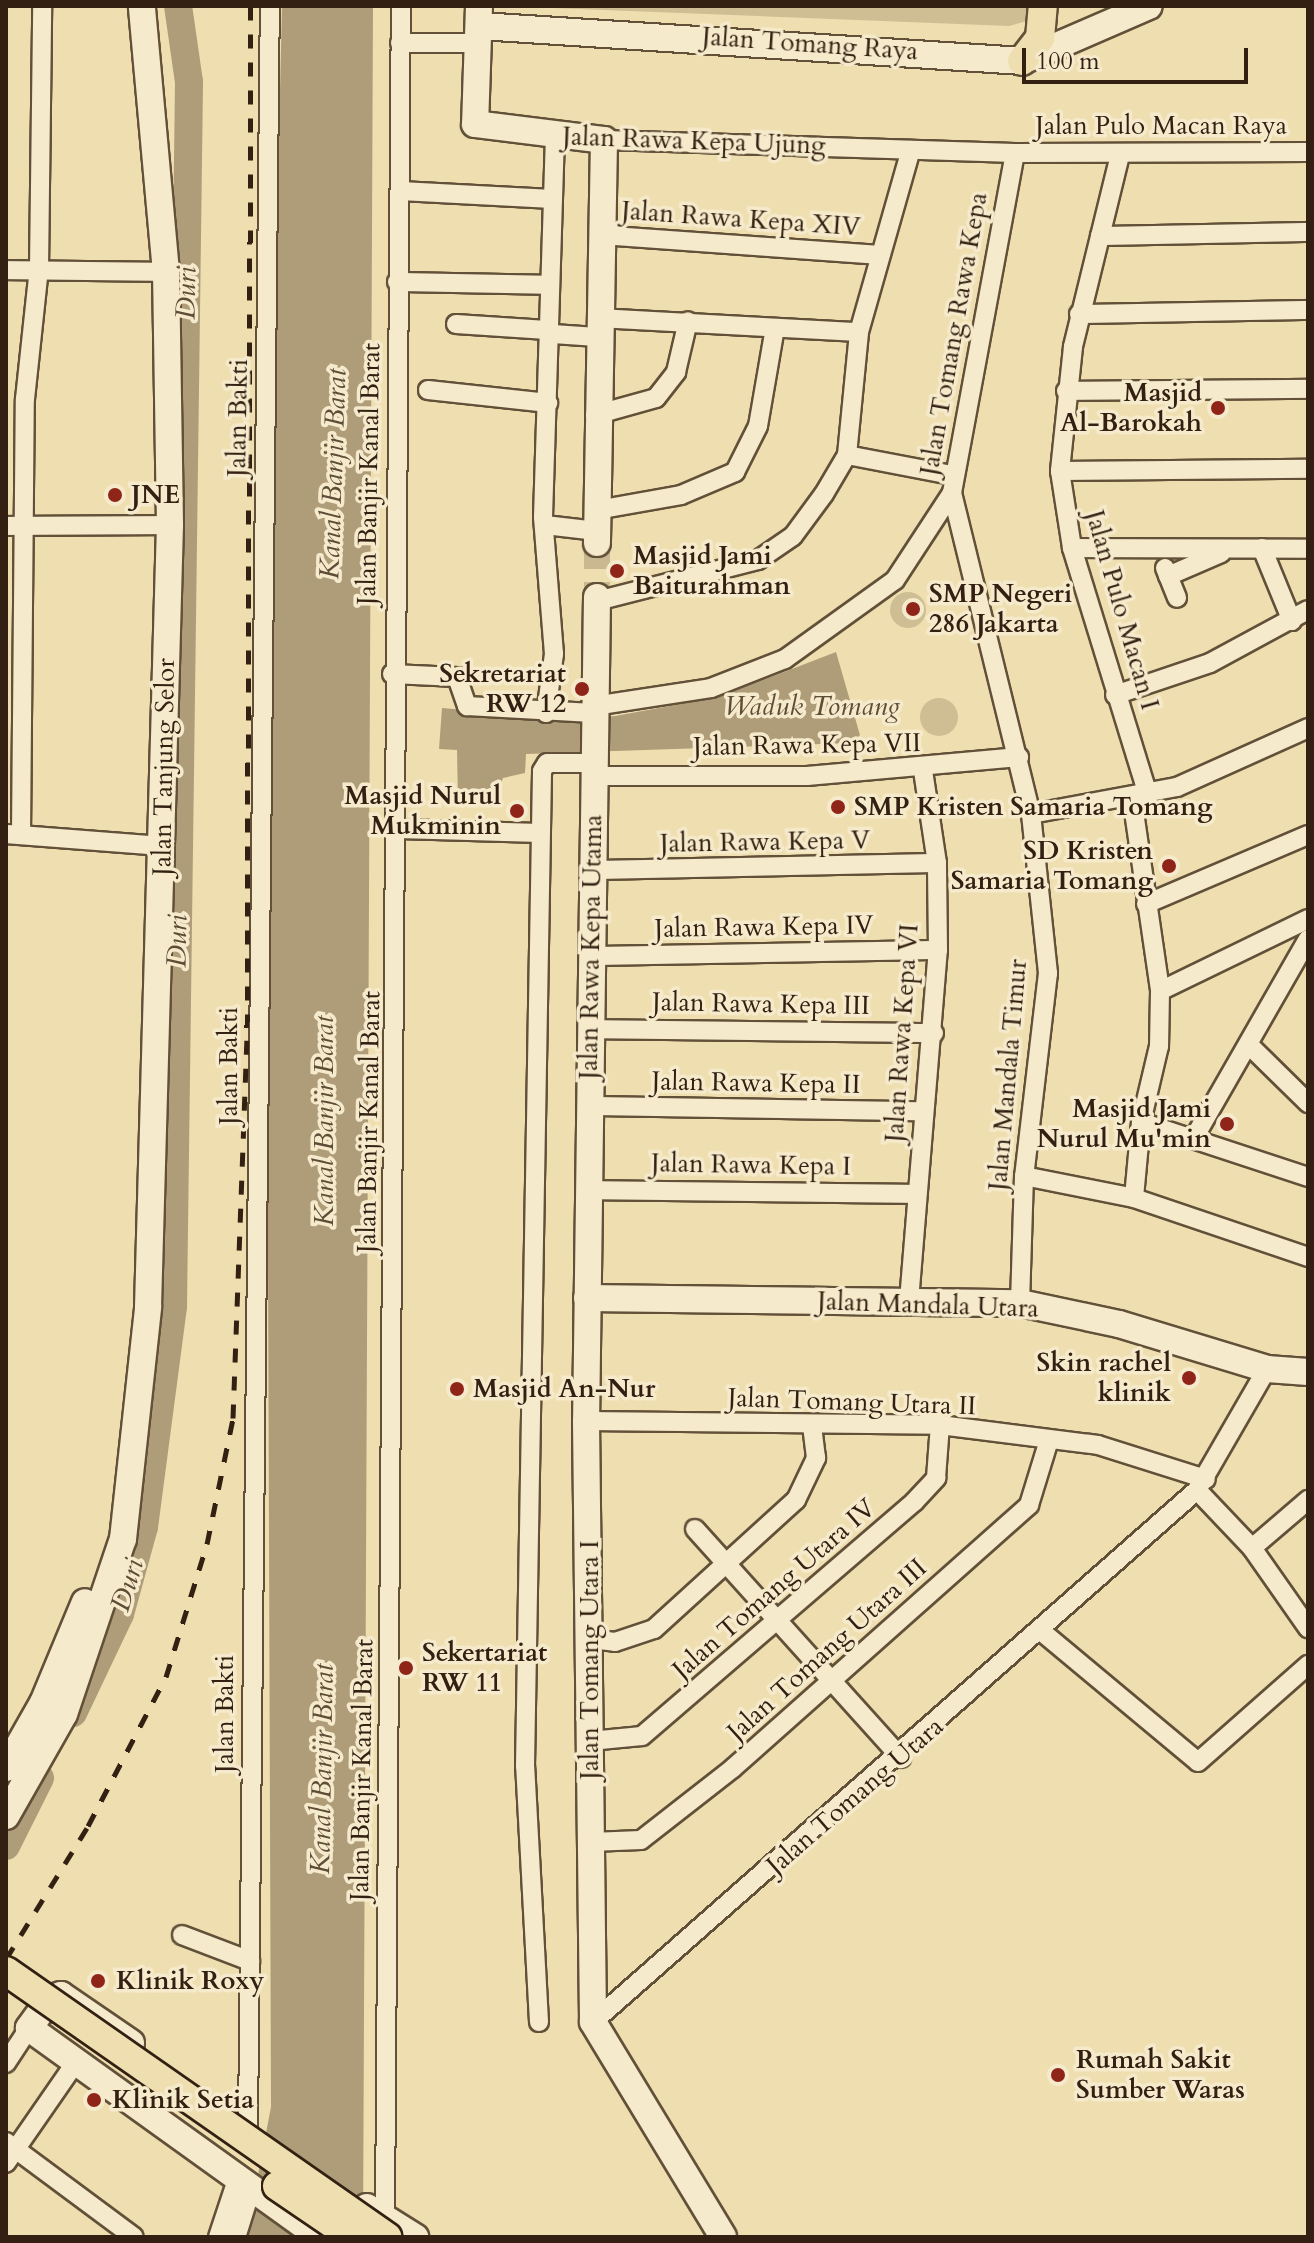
<!DOCTYPE html>
<style>
body{margin:0}
#map{position:relative;width:1314px;height:2243px;overflow:hidden;background:#efdeaf;font-family:Cardo,serif}
div>[style]{position:absolute}
[style*='--x']{left:calc(var(--x)*1px);top:calc(var(--y)*1px);width:calc(var(--w)*1px);rotate:calc(var(--a)*1deg)}
.green>*{inset:0;background:#cfbe94}
.round{border-radius:50%}
.water>*{inset:0;background:#af9d7a}
.river>*{height:28px;margin:-14px;padding:0 14px;transform-origin:14px;border-radius:14px;background:#af9d7a}
.secondary-tunnel>*{height:26px;margin-top:-13px;transform-origin:0;background:repeating-linear-gradient(90deg,#c9b890 0 26px,transparent 0 39px)}
.roads{filter:drop-shadow(2px 0 #625039) drop-shadow(-2px 0 #625039) drop-shadow(0 2px #625039) drop-shadow(0 -2px #625039)}
.street>*{height:18px;margin:-9px;padding:0 9px;transform-origin:9px;border-radius:9px;background:#f5eacb}
.secondary>*{height:26px;margin:-13px;padding:0 13px;transform-origin:13px;border-radius:13px;background:#f5eacb}
.primary>*{height:28px;margin:-14px;padding:0 14px;transform-origin:14px;border-radius:14px;background:#efdeaf}
.rail>*{height:5px;margin-top:-2.5px;transform-origin:0;background:repeating-linear-gradient(90deg,#332012 0 14px,transparent 0 28px)}
.bridges{filter:drop-shadow(2px 0 #332012) drop-shadow(-2px 0 #332012) drop-shadow(0 2px #332012) drop-shadow(0 -2px #332012)}
.primary-bridge>*{height:28px;margin:-14px;padding:0 14px;transform-origin:14px;border-radius:14px;background:#efdeaf}
.dots>*{width:22px;height:22px;translate:-50% -50%;box-sizing:border-box;border:4px solid #f5eacb;border-radius:50%}
span{translate:-50% -50%;white-space:nowrap;text-align:center;line-height:1.15;-webkit-text-stroke:7px #f5eacb;paint-order:stroke}
.street-label{font-size:26px;color:#332012}
.poi-label{font-size:26px;color:#332012;font-weight:700}
.right{translate:-100% -50%;text-align:right}
.left{translate:0 -50%;text-align:left}
.water-label{font-size:28px;color:#5e4c36;font-style:italic}
.frame{position:absolute;inset:0;border:8px solid #332012;pointer-events:none}
.scale{position:absolute;left:1022px;top:48px;width:226px;height:36px;box-sizing:border-box;border:4px solid #332012;border-top:0;padding-left:10px;font-size:24px;line-height:28px;white-space:nowrap;color:#332012;-webkit-text-stroke:6px #f5eacb;paint-order:stroke}
</style>
<div id="map">
<div class="green">
<div style="clip-path:polygon(502px 6px,1041px 6px,1042px 17px,1009px 26px)"></div>
<div class="round" style="left:890px;top:592px;width:36px;height:36px"></div>
<div class="round" style="left:920px;top:698px;width:38px;height:38px"></div>
</div>
<div class="water">
<div style="clip-path:polygon(282px 6px,373px 6px,363px 2237px,246px 2237px,271px 2107px,266px 679px)"></div>
<div style="clip-path:polygon(836px 652px,860px 735px,851px 743px,526px 754px,525px 773px,503px 778px,494px 802px,458px 800px,457px 750px,439px 749px,442px 708px,576px 720px,615px 716px,719px 697px)"></div>
</div>
<div class="river">
<div style="--x:73;--y:1713;--w:110;--a:-64.6"></div>
<div style="--x:120;--y:1614;--w:90;--a:-74.6"></div>
<div style="--x:144;--y:1527;--w:223;--a:-82.5"></div>
<div style="--x:173;--y:1306;--w:1224;--a:-89.25"></div>
<div style="--x:189;--y:82;--w:77;--a:-98.2"></div>
<div style="--x:6;--y:1846;--w:76;--a:-63.4"></div>
</div>
<div class="secondary-tunnel">
<div style="--x:597;--y:543;--w:54;--a:90"></div>
</div>
<div class="roads">
<div class="street">
<div style="--x:400;--y:43;--w:78;--a:0"></div>
<div style="--x:604;--y:140;--w:411;--a:1.8"></div>
<div style="--x:1015;--y:153;--w:293;--a:-0.2"></div>
<div style="--x:1015;--y:153;--w:346;--a:100.5"></div>
<div style="--x:952;--y:493;--w:331;--a:76.2"></div>
<div style="--x:1031;--y:814;--w:160;--a:83.9"></div>
<div style="--x:1048;--y:973;--w:204;--a:96.7"></div>
<div style="--x:1024;--y:1176;--w:127;--a:91.8"></div>
<div style="--x:1120;--y:155;--w:198;--a:103.8"></div>
<div style="--x:1073;--y:347;--w:125;--a:96"></div>
<div style="--x:1060;--y:471;--w:78;--a:81.1"></div>
<div style="--x:1072;--y:548;--w:258;--a:72.9"></div>
<div style="--x:400;--y:191;--w:153;--a:3"></div>
<div style="--x:600;--y:235;--w:279;--a:4.1"></div>
<div style="--x:1100;--y:236;--w:208;--a:-1.1"></div>
<div style="--x:6;--y:270;--w:160;--a:0.7"></div>
<div style="--x:397;--y:282;--w:152;--a:1.1"></div>
<div style="--x:1079;--y:314;--w:229;--a:-1"></div>
<div style="--x:598;--y:318;--w:261;--a:3.1"></div>
<div style="--x:456;--y:324;--w:91;--a:3.8"></div>
<div style="--x:553;--y:334;--w:44;--a:3.9"></div>
<div style="--x:428;--y:390;--w:121;--a:6.2"></div>
<div style="--x:1066;--y:391;--w:242;--a:-0.5"></div>
<div style="--x:595;--y:415;--w:63;--a:-15.6"></div>
<div style="--x:656;--y:398;--w:33;--a:-52"></div>
<div style="--x:676;--y:372;--w:52;--a:-76.8"></div>
<div style="--x:847;--y:455;--w:107;--a:10.8"></div>
<div style="--x:1060;--y:471;--w:248;--a:-0.5"></div>
<div style="--x:597;--y:510;--w:85;--a:-10.1"></div>
<div style="--x:681;--y:495;--w:59;--a:-23.1"></div>
<div style="--x:735;--y:472;--w:51;--a:-63.4"></div>
<div style="--x:758;--y:426;--w:99;--a:-80.2"></div>
<div style="--x:545;--y:525;--w:52;--a:6.6"></div>
<div style="--x:6;--y:526;--w:164;--a:-0.3"></div>
<div style="--x:1072;--y:548;--w:236;--a:0.2"></div>
<div style="--x:1262;--y:548;--w:79;--a:67.7"></div>
<div style="--x:1165;--y:568;--w:32;--a:68"></div>
<div style="--x:1168;--y:576;--w:58;--a:-23.5"></div>
<div style="--x:597;--y:601;--w:166;--a:-14.3"></div>
<div style="--x:758;--y:560;--w:42;--a:-34.4"></div>
<div style="--x:793;--y:536;--w:52;--a:-53.6"></div>
<div style="--x:824;--y:494;--w:45;--a:-59.5"></div>
<div style="--x:847;--y:455;--w:124;--a:-84.4"></div>
<div style="--x:859;--y:332;--w:189;--a:-74.1"></div>
<div style="--x:392;--y:674;--w:65;--a:2.6"></div>
<div style="--x:457;--y:677;--w:31;--a:71"></div>
<div style="--x:467;--y:706;--w:126;--a:3.2"></div>
<div style="--x:1115;--y:695;--w:100;--a:-18.6"></div>
<div style="--x:1210;--y:663;--w:111;--a:-28.4"></div>
<div style="--x:594;--y:706;--w:118;--a:-8.7"></div>
<div style="--x:711;--y:688;--w:79;--a:-21.4"></div>
<div style="--x:785;--y:659;--w:135;--a:-35.7"></div>
<div style="--x:895;--y:580;--w:104;--a:-56.8"></div>
<div style="--x:546;--y:713;--w:60;--a:-82.3"></div>
<div style="--x:554;--y:654;--w:137;--a:-94.6"></div>
<div style="--x:543;--y:517;--w:381;--a:-88.2"></div>
<div style="--x:595;--y:776;--w:212;--a:0"></div>
<div style="--x:807;--y:776;--w:213;--a:-5.1"></div>
<div style="--x:1132;--y:798;--w:195;--a:81.7"></div>
<div style="--x:1160;--y:991;--w:55;--a:91"></div>
<div style="--x:1159;--y:1046;--w:78;--a:103.3"></div>
<div style="--x:1141;--y:1122;--w:76;--a:95.3"></div>
<div style="--x:1031;--y:814;--w:148;--a:-10.5"></div>
<div style="--x:1177;--y:787;--w:144;--a:-24.2"></div>
<div style="--x:398;--y:829;--w:142;--a:1.6"></div>
<div style="--x:6;--y:834;--w:157;--a:4.4"></div>
<div style="--x:21;--y:835;--w:436;--a:-89.5"></div>
<div style="--x:25;--y:399;--w:131;--a:-83.9"></div>
<div style="--x:39;--y:269;--w:263;--a:-89.3"></div>
<div style="--x:594;--y:870;--w:343;--a:-1.2"></div>
<div style="--x:1146;--y:904;--w:176;--a:-23.1"></div>
<div style="--x:591;--y:956;--w:347;--a:-1"></div>
<div style="--x:1160;--y:991;--w:165;--a:-25.9"></div>
<div style="--x:588;--y:1029;--w:346;--a:0.7"></div>
<div style="--x:1249;--y:1045;--w:83;--a:44.5"></div>
<div style="--x:588;--y:1106;--w:336;--a:0.9"></div>
<div style="--x:1141;--y:1122;--w:176;--a:18.2"></div>
<div style="--x:1194;--y:1138;--w:229;--a:-60.2"></div>
<div style="--x:1024;--y:1176;--w:112;--a:11.3"></div>
<div style="--x:1134;--y:1198;--w:184;--a:18.7"></div>
<div style="--x:587;--y:1190;--w:327;--a:0.7"></div>
<div style="--x:909;--y:1301;--w:352;--a:-85.3"></div>
<div style="--x:938;--y:950;--w:87;--a:-90.7"></div>
<div style="--x:937;--y:863;--w:94;--a:-98.6"></div>
<div style="--x:586;--y:1421;--w:354;--a:0.6"></div>
<div style="--x:940;--y:1425;--w:159;--a:7.2"></div>
<div style="--x:1098;--y:1445;--w:113;--a:17.5"></div>
<div style="--x:1197;--y:1490;--w:80;--a:46.5"></div>
<div style="--x:1252;--y:1548;--w:98;--a:55"></div>
<div style="--x:695;--y:1529;--w:308;--a:48"></div>
<div style="--x:1252;--y:1548;--w:74;--a:-40.6"></div>
<div style="--x:1041;--y:1631;--w:204;--a:39.8"></div>
<div style="--x:1198;--y:1762;--w:147;--a:-41.4"></div>
<div style="--x:591;--y:1639;--w:24;--a:7"></div>
<div style="--x:615;--y:1642;--w:41;--a:-18.4"></div>
<div style="--x:654;--y:1629;--w:192;--a:-42.3"></div>
<div style="--x:796;--y:1500;--w:47;--a:-64.5"></div>
<div style="--x:816;--y:1458;--w:33;--a:-97"></div>
<div style="--x:590;--y:1741;--w:52;--a:-5.5"></div>
<div style="--x:642;--y:1736;--w:359;--a:-40.7"></div>
<div style="--x:914;--y:1502;--w:33;--a:-47"></div>
<div style="--x:936;--y:1478;--w:53;--a:-85.7"></div>
<div style="--x:591;--y:1842;--w:50;--a:-2.3"></div>
<div style="--x:641;--y:1840;--w:117;--a:-38"></div>
<div style="--x:733;--y:1768;--w:396;--a:-41.6"></div>
<div style="--x:1029;--y:1505;--w:68;--a:-72.9"></div>
<div style="--x:182;--y:1935;--w:73;--a:20.9"></div>
<div style="--x:539;--y:2022;--w:256;--a:-93.1"></div>
<div style="--x:525;--y:1766;--w:995;--a:-89.02"></div>
<div style="--x:542;--y:771;--w:9;--a:-58"></div>
<div style="--x:547;--y:763;--w:47;--a:0"></div>
<div style="--x:593;--y:2022;--w:805;--a:-41.37"></div>
<div style="--x:1197;--y:1490;--w:140;--a:-60"></div>
<div style="--x:6;--y:2063;--w:42;--a:-56.7"></div>
<div style="--x:248;--y:2126;--w:2120;--a:-89.41"></div>
<div style="--x:6;--y:2142;--w:159;--a:36.6"></div>
<div style="--x:6;--y:2163;--w:123;--a:-55.3"></div>
<div style="--x:385;--y:2219;--w:2213;--a:-89.59"></div>
<div style="--x:218;--y:2237;--w:57;--a:-71.6"></div>
</div>
<div class="secondary">
<div style="--x:479;--y:6;--w:118;--a:91.9"></div>
<div style="--x:475;--y:124;--w:130;--a:7.1"></div>
<div style="--x:604;--y:140;--w:403;--a:91"></div>
<div style="--x:480;--y:26;--w:543;--a:3.69"></div>
<div style="--x:1022;--y:61;--w:138;--a:-23.4"></div>
<div style="--x:597;--y:597;--w:824;--a:90.76"></div>
<div style="--x:586;--y:1421;--w:601;--a:89.33"></div>
<div style="--x:593;--y:2022;--w:251;--a:58.8"></div>
<div style="--x:587;--y:1298;--w:433;--a:0.7"></div>
<div style="--x:1020;--y:1303;--w:101;--a:12"></div>
<div style="--x:1119;--y:1324;--w:155;--a:16.9"></div>
<div style="--x:1267;--y:1369;--w:41;--a:4.2"></div>
<div style="--x:6;--y:1768;--w:75;--a:-60.4"></div>
<div style="--x:43;--y:1703;--w:109;--a:-67.4"></div>
<div style="--x:6;--y:1816;--w:117;--a:-60.4"></div>
<div style="--x:64;--y:1714;--w:185;--a:-71.4"></div>
<div style="--x:123;--y:1539;--w:233;--a:-83.8"></div>
<div style="--x:148;--y:1307;--w:782;--a:-88.39"></div>
<div style="--x:170;--y:525;--w:253;--a:-90.9"></div>
<div style="--x:166;--y:272;--w:267;--a:-95.2"></div>
<div style="--x:131;--y:2043;--w:85;--a:-145.6"></div>
<div style="--x:61;--y:1995;--w:12;--a:160"></div>
<div style="--x:50;--y:1999;--w:36;--a:126"></div>
<div style="--x:29;--y:2028;--w:358;--a:35.7"></div>
<div style="--x:367;--y:2207;--w:57;--a:32"></div>
<div style="--x:232;--y:2237;--w:53;--a:-72.6"></div>
</div>
<div class="primary">
<div style="--x:1022;--y:61;--w:29;--a:-52"></div>
<div style="--x:1040;--y:38;--w:32;--a:-85"></div>
</div>
</div>
<div class="rail">
<div style="--x:6;--y:1959;--w:156;--a:-58.3"></div>
<div style="--x:88;--y:1826;--w:168;--a:-62.4"></div>
<div style="--x:166;--y:1677;--w:139;--a:-72.9"></div>
<div style="--x:207;--y:1544;--w:129;--a:-78.3"></div>
<div style="--x:233;--y:1418;--w:390;--a:-87.9"></div>
<div style="--x:247;--y:1028;--w:1022;--a:-89.78"></div>
</div>
<div class="bridges">
<div class="primary-bridge">
<div style="--x:6;--y:1971;--w:465;--a:34.9"></div>
<div style="--x:277;--y:2186;--w:91;--a:34.2"></div>
</div>
</div>
<div class="dots">
<div style="left:1218px;top:408px;background:#8f2418"></div>
<div style="left:115px;top:495px;background:#8f2418"></div>
<div style="left:617px;top:571px;background:#8f2418"></div>
<div style="left:913px;top:609px;background:#8f2418"></div>
<div style="left:582px;top:689px;background:#8f2418"></div>
<div style="left:838px;top:807px;background:#8f2418"></div>
<div style="left:517px;top:811px;background:#8f2418"></div>
<div style="left:1169px;top:866px;background:#8f2418"></div>
<div style="left:1227px;top:1124px;background:#8f2418"></div>
<div style="left:1189px;top:1378px;background:#8f2418"></div>
<div style="left:457px;top:1389px;background:#8f2418"></div>
<div style="left:406px;top:1668px;background:#8f2418"></div>
<div style="left:98px;top:1981px;background:#8f2418"></div>
<div style="left:1058px;top:2075px;background:#8f2418"></div>
<div style="left:94px;top:2100px;background:#8f2418"></div>
</div>
<div class="street-label">
<span style="left:810px;top:44px;rotate:4deg">Jalan Tomang Raya</span>
<span style="left:1161px;top:126px">Jalan Pulo Macan Raya</span>
<span style="left:694px;top:141px;rotate:2deg">Jalan Rawa Kepa Ujung</span>
<span style="left:741px;top:219px;rotate:4deg">Jalan Rawa Kepa XIV</span>
<span style="left:954px;top:334px;rotate:-80deg">Jalan Tomang Rawa Kepa</span>
<span style="left:238px;top:418px;rotate:-89deg">Jalan Bakti</span>
<span style="left:369px;top:474px;rotate:-89deg">Jalan Banjir Kanal Barat</span>
<span style="left:1122px;top:610px;rotate:74deg">Jalan Pulo Macan I</span>
<span style="left:807px;top:745px;rotate:-1deg">Jalan Rawa Kepa VII</span>
<span style="left:164px;top:767px;rotate:-89deg">Jalan Tanjung Selor</span>
<span style="left:765px;top:842px;rotate:-1deg">Jalan Rawa Kepa V</span>
<span style="left:764px;top:927px;rotate:-1deg">Jalan Rawa Kepa IV</span>
<span style="left:591px;top:947px;rotate:-89deg">Jalan Rawa Kepa Utama</span>
<span style="left:761px;top:1004px;rotate:1deg">Jalan Rawa Kepa III</span>
<span style="left:902px;top:1033px;rotate:-86deg">Jalan Rawa Kepa VI</span>
<span style="left:229px;top:1066px;rotate:-90deg">Jalan Bakti</span>
<span style="left:1008px;top:1075px;rotate:-85deg">Jalan Mandala Timur</span>
<span style="left:756px;top:1083px;rotate:1deg">Jalan Rawa Kepa II</span>
<span style="left:369px;top:1122px;rotate:-89deg">Jalan Banjir Kanal Barat</span>
<span style="left:751px;top:1165px;rotate:1deg">Jalan Rawa Kepa I</span>
<span style="left:928px;top:1305px;rotate:2deg">Jalan Mandala Utara</span>
<span style="left:852px;top:1402px;rotate:2deg">Jalan Tomang Utara II</span>
<span style="left:774px;top:1589px;rotate:-41deg">Jalan Tomang Utara IV</span>
<span style="left:827px;top:1650px;rotate:-42deg">Jalan Tomang Utara III</span>
<span style="left:590px;top:1660px;rotate:-90deg">Jalan Tomang Utara I</span>
<span style="left:225px;top:1714px;rotate:-90deg">Jalan Bakti</span>
<span style="left:362px;top:1770px;rotate:-89deg">Jalan Banjir Kanal Barat</span>
<span style="left:855px;top:1796px;rotate:-41deg">Jalan Tomang Utara</span>
</div>
<div class="poi-label">
<span class="right" style="left:1202px;top:408px">Masjid<br>Al-Barokah</span>
<span class="left" style="left:131px;top:495px">JNE</span>
<span class="left" style="left:633px;top:571px">Masjid Jami<br>Baiturahman</span>
<span class="left" style="left:929px;top:609px">SMP Negeri<br>286 Jakarta</span>
<span class="right" style="left:566px;top:689px">Sekretariat<br>RW 12</span>
<span class="right" style="left:501px;top:811px">Masjid Nurul<br>Mukminin</span>
<span class="left" style="left:854px;top:807px">SMP Kristen Samaria Tomang</span>
<span class="right" style="left:1153px;top:866px">SD Kristen<br>Samaria Tomang</span>
<span class="right" style="left:1211px;top:1124px">Masjid Jami<br>Nurul Mu'min</span>
<span class="right" style="left:1171px;top:1378px">Skin rachel<br>klinik</span>
<span class="left" style="left:473px;top:1389px">Masjid An-Nur</span>
<span class="left" style="left:422px;top:1668px">Sekertariat<br>RW 11</span>
<span class="left" style="left:116px;top:1981px">Klinik Roxy</span>
<span class="left" style="left:1076px;top:2075px">Rumah Sakit<br>Sumber Waras</span>
<span class="left" style="left:112px;top:2100px">Klinik Setia</span>
</div>
<div class="water-label">
<span style="left:186px;top:293px;rotate:-89deg">Duri</span>
<span style="left:333px;top:474px;rotate:-88deg">Kanal Banjir Barat</span>
<span style="left:812px;top:706px">Waduk Tomang</span>
<span style="left:177px;top:941px;rotate:-89deg">Duri</span>
<span style="left:324px;top:1121px;rotate:-90deg">Kanal Banjir Barat</span>
<span style="left:127px;top:1585px;rotate:-73deg">Duri</span>
<span style="left:322px;top:1769px;rotate:-89deg">Kanal Banjir Barat</span>
</div>
<div class="frame"></div>
<div class="scale">100 m</div>
</div>
